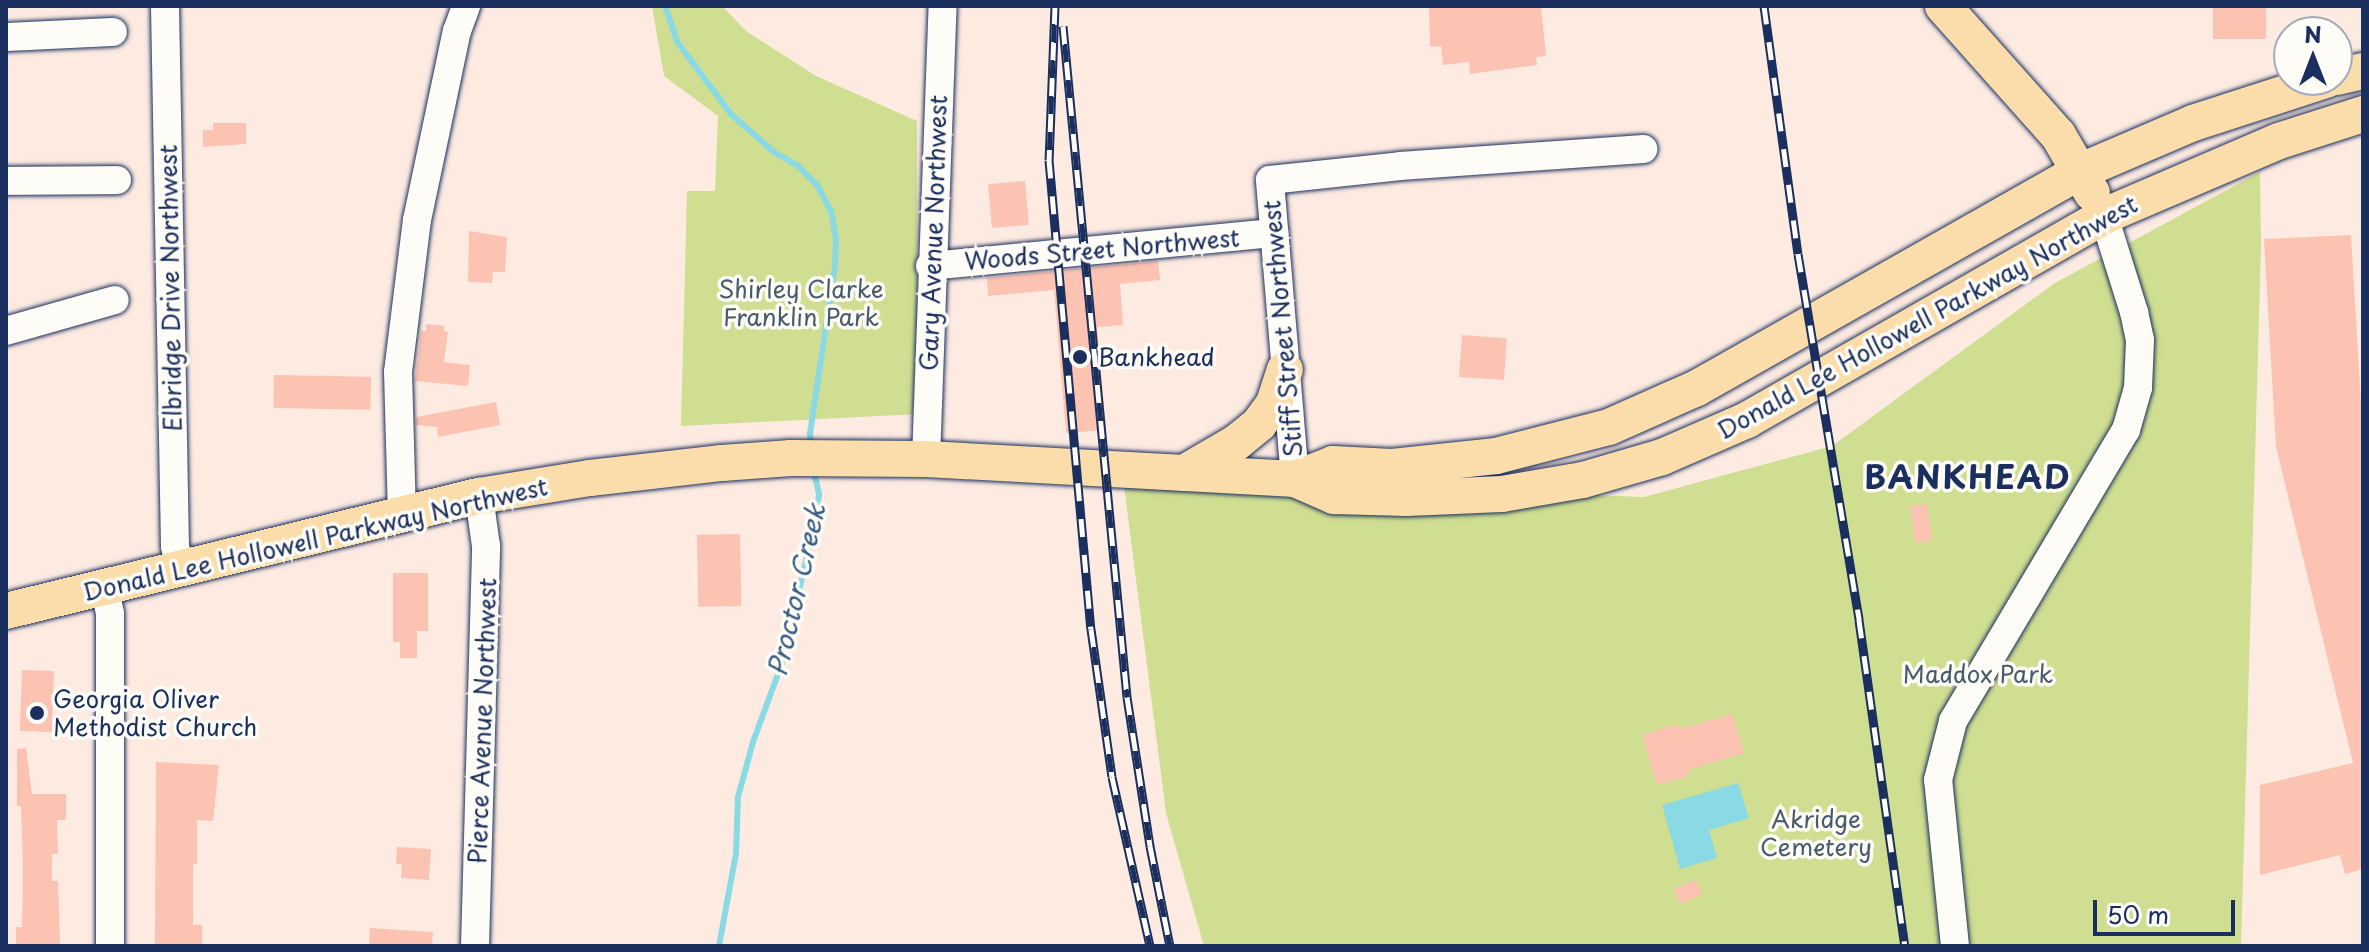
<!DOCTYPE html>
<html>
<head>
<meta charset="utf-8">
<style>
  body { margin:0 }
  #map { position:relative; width:2369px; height:952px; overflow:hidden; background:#fdebe2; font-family:"Playpen Sans",sans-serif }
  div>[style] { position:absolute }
  .green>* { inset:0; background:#cfde91 }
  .water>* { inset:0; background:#89dae4 }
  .stream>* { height:6px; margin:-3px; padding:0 3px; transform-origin:3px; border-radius:3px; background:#89dae4 }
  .building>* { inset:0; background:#fcc2b2; transform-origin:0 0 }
  .roads { filter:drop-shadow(0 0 2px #1b2f5e) drop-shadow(0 0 2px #1b2f5e) }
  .minor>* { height:28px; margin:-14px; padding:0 14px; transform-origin:14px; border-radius:14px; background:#fdfcf7 }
  .major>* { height:36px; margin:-18px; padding:0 18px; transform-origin:18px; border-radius:18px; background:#faddab }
  .rail>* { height:9px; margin-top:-4.5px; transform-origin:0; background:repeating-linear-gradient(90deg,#fdfcf7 0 18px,#1b2f5e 0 36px); box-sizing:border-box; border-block:2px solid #1b2f5e }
  .dots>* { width:22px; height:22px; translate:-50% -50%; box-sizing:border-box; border:4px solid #fdfcf7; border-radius:50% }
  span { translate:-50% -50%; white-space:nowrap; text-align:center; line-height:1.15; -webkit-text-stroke:7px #fdfcf7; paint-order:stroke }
  .street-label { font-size:24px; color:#1b2f5e }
  .park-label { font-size:24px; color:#485b6b }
  .poi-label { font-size:24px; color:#1b2f5e }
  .left { translate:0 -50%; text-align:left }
  .water-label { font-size:26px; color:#365a80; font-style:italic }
  .district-label { font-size:32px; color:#1b2f5e; font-weight:700; letter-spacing:2px }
  .frame { position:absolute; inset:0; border:8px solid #1b2f5e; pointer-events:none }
  .north { position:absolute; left:2273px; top:16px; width:80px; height:80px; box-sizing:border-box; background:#fdfcf7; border:2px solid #a3aaba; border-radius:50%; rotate:0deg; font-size:22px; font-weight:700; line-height:32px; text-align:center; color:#1b2f5e }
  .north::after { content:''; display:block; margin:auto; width:28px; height:36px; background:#1b2f5e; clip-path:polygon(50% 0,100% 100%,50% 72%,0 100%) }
  .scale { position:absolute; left:2093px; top:900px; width:142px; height:36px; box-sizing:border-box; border:4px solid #1b2f5e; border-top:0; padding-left:10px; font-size:24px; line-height:28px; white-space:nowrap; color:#1b2f5e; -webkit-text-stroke:6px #fdfcf7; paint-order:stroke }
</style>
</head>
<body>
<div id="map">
  <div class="green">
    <i style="clip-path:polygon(652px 6px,722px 6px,746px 31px,816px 76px,917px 121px,918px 414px,681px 426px,687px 191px,715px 191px,718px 116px,664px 76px)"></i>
    <i style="clip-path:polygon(2260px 172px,2261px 248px,2241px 946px,1204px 946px,1166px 813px,1123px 478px,1644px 497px,1832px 446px,2055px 283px)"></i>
  </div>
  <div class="water">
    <i style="clip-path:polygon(1738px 783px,1749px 818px,1709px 830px,1717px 858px,1680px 869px,1662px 805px)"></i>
  </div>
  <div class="stream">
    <i style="left:665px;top:6px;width:39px;rotate:71deg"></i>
    <i style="left:678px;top:43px;width:89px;rotate:53.3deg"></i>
    <i style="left:731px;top:114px;width:57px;rotate:41.5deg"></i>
    <i style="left:774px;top:152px;width:28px;rotate:30deg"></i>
    <i style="left:798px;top:166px;width:27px;rotate:45deg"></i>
    <i style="left:817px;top:185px;width:30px;rotate:62deg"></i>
    <i style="left:831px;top:211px;width:27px;rotate:80deg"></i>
    <i style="left:836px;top:238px;width:28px;rotate:92deg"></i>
    <i style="left:835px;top:266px;width:169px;rotate:98.5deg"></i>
    <i style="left:810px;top:433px;width:15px;rotate:86deg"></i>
    <i style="left:719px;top:946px;width:95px;rotate:-79.6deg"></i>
    <i style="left:736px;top:853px;width:56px;rotate:-88deg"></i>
    <i style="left:738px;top:797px;width:57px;rotate:-74.7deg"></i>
    <i style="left:753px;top:742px;width:84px;rotate:-69.8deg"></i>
    <i style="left:782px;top:663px;width:140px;rotate:-76.8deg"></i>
    <i style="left:814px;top:527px;width:33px;rotate:-81deg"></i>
    <i style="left:819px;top:494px;width:23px;rotate:-103deg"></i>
  </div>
  <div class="building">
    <i style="clip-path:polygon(1429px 6px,1541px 6px,1546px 56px,1536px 57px,1537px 65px,1470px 74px,1469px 62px,1443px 65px,1441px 46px,1430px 47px)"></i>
    <i style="left:2213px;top:6px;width:53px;height:33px"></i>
    <i style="clip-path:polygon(213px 123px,246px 123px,246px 144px,203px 147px,203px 130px,213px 130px)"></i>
    <i style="left:1025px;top:181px;width:44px;height:37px;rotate:85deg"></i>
    <i style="clip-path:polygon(469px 231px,507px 237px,505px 272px,493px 272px,492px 283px,468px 282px)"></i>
    <i style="clip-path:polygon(2351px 235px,2363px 438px,2363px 869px,2345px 874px,2340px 855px,2260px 875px,2260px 785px,2353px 763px,2276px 447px,2264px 239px)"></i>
    <i style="clip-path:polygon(1158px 261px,1160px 280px,1120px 284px,1123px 325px,1097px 327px,1106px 430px,1066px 433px,1054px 290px,988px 296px,987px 278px)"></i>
    <i style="clip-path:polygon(426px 324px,444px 326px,444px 331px,448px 332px,444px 362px,470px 365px,468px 386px,415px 381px,421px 331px,426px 331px)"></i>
    <i style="left:1462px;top:335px;width:45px;height:42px;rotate:4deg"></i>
    <i style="left:274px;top:375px;width:97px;height:33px;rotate:1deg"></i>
    <i style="clip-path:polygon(496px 402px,500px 425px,438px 437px,437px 427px,416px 425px,416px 417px)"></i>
    <i style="left:1927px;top:504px;width:37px;height:17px;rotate:82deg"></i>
    <i style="left:740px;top:534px;width:72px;height:43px;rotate:89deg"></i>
    <i style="clip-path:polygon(393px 573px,428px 573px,428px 631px,417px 631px,417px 658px,400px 658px,400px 642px,393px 642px)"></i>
    <i style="left:22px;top:670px;width:32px;height:61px;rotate:2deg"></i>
    <i style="clip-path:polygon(1732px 714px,1744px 753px,1687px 770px,1688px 776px,1657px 785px,1642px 735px,1677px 724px,1679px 729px)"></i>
    <i style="clip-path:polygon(26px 748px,32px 794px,66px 794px,66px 820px,57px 820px,58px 854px,52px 854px,52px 881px,58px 881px,60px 946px,16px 946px,16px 927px,22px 927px,23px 871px,21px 806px,17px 806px,17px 749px)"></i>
    <i style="clip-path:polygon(156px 762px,219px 765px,213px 821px,197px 820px,197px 864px,193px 864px,193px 925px,202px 925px,202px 946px,155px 946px)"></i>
    <i style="clip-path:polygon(397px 847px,431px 849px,429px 880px,401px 878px,402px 864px,396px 864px)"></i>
    <i style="left:1696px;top:880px;width:16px;height:24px;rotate:68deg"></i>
    <i style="clip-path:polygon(370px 928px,433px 932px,432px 946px,369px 946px)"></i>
  </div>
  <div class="roads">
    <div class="minor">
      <i style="left:165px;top:6px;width:540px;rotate:88.94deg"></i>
      <i style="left:175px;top:546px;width:25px;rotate:78deg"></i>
      <i style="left:6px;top:37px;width:107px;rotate:-2.7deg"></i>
      <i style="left:6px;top:181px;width:111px;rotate:-0.5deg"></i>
      <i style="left:930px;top:266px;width:346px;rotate:-5.5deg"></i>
      <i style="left:6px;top:331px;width:113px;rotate:-15.9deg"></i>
      <i style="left:926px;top:459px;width:453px;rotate:-87.9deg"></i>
      <i style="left:1295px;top:479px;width:300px;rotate:-94.8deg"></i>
      <i style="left:1270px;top:180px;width:131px;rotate:-6.1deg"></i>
      <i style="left:1400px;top:166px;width:244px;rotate:-4deg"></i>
      <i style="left:402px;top:515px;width:143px;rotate:-91.6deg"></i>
      <i style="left:398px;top:372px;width:153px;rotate:-82.9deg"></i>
      <i style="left:417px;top:220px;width:193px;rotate:-78.1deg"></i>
      <i style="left:457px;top:31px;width:27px;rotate:-70deg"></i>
      <i style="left:105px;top:588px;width:26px;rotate:79deg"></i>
      <i style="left:110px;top:614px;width:332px;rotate:90deg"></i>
      <i style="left:475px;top:946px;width:400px;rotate:-88.4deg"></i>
      <i style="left:486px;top:546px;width:50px;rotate:-98deg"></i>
      <i style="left:1955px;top:946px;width:167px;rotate:-95.8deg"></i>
      <i style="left:1938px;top:780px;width:61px;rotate:-75.7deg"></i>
      <i style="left:1953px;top:721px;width:339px;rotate:-59.3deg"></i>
      <i style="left:2126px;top:430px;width:44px;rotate:-74.1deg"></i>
      <i style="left:2138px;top:388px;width:48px;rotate:-87.6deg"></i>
      <i style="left:2140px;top:340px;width:29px;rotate:-102deg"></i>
      <i style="left:2134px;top:312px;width:101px;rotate:-107.4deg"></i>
    </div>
    <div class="major">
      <i style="left:1943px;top:6px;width:173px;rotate:48.3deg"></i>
      <i style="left:2058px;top:135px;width:67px;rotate:59.6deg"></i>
      <i style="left:2337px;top:77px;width:27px;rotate:-13deg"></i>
      <i style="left:1184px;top:473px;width:61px;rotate:-30.3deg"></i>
      <i style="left:1237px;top:442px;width:28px;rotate:-39deg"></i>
      <i style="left:1259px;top:424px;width:26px;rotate:-54deg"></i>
      <i style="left:1274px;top:403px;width:35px;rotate:-72deg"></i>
      <i style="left:1295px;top:479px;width:41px;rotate:-21.5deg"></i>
      <i style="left:1333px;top:464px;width:59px;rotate:2.9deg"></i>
      <i style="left:1392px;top:467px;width:105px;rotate:-6deg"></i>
      <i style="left:1496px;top:456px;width:117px;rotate:-14.4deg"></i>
      <i style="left:1609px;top:427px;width:96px;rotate:-23.9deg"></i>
      <i style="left:1697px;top:388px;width:441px;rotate:-29.5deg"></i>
      <i style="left:2081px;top:171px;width:122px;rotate:-23.2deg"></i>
      <i style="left:2193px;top:123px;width:140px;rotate:-17.9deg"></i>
      <i style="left:6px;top:611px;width:487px;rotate:-13.7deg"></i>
      <i style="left:479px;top:496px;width:112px;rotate:-9.2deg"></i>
      <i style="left:590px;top:478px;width:133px;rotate:-6.5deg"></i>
      <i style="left:722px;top:463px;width:69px;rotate:-4.1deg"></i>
      <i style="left:791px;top:458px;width:135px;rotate:0.4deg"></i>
      <i style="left:926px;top:459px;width:370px;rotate:3.1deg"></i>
      <i style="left:1295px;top:479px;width:43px;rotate:23.6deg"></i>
      <i style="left:1334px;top:496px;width:73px;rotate:1.6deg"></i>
      <i style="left:1407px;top:498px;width:95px;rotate:-2.4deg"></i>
      <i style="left:1502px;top:494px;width:82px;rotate:-9.8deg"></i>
      <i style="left:1583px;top:480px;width:82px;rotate:-16.2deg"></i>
      <i style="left:1662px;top:457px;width:93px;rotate:-23.5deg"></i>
      <i style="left:1747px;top:420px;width:411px;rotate:-29.7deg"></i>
      <i style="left:2104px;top:216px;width:190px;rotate:-23.2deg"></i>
      <i style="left:2279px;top:141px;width:88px;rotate:-17.8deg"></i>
    </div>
  </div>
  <div class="rail">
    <i style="left:1055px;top:6px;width:154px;rotate:92.2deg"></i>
    <i style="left:1049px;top:160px;width:471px;rotate:84.9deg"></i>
    <i style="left:1091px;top:629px;width:149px;rotate:81.9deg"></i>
    <i style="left:1112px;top:777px;width:173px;rotate:77.3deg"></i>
    <i style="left:1764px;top:6px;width:250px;rotate:82.2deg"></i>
    <i style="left:1798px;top:254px;width:371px;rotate:80.5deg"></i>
    <i style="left:1859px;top:620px;width:329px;rotate:82deg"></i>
    <i style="left:1063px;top:26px;width:674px;rotate:84.55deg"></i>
    <i style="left:1127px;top:697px;width:151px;rotate:81.2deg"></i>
    <i style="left:1150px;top:846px;width:102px;rotate:78.7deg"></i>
  </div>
  <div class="dots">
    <i style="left:1080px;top:357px;background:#1b2f5e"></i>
    <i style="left:37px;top:713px;background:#1b2f5e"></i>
  </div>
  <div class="street-label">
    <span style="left:933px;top:233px;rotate:-88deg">Gary Avenue Northwest</span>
    <span style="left:1102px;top:249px;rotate:-5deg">Woods Street Northwest</span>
    <span style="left:170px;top:288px;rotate:-91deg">Elbridge Drive Northwest</span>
    <span style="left:1927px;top:317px;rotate:-29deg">Donald Lee Hollowell Parkway Northwest</span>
    <span style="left:1282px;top:329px;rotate:-95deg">Stiff Street Northwest</span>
    <span style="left:315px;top:539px;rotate:-13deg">Donald Lee Hollowell Parkway Northwest</span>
    <span style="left:482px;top:721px;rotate:-88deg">Pierce Avenue Northwest</span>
  </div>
  <div class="park-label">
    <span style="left:801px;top:303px">Shirley Clarke<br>Franklin Park</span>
    <span style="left:1978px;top:674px">Maddox Park</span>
    <span style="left:1816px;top:833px">Akridge<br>Cemetery</span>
  </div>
  <div class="poi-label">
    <span class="left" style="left:1098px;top:357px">Bankhead</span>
    <span class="left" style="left:53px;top:713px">Georgia Oliver<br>Methodist Church</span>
  </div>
  <div class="water-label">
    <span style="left:796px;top:590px;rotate:-77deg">Proctor Creek</span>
  </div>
  <div class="district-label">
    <span style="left:1968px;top:476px">BANKHEAD</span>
  </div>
  <div class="frame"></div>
  <div class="north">N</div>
  <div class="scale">50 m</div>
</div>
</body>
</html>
